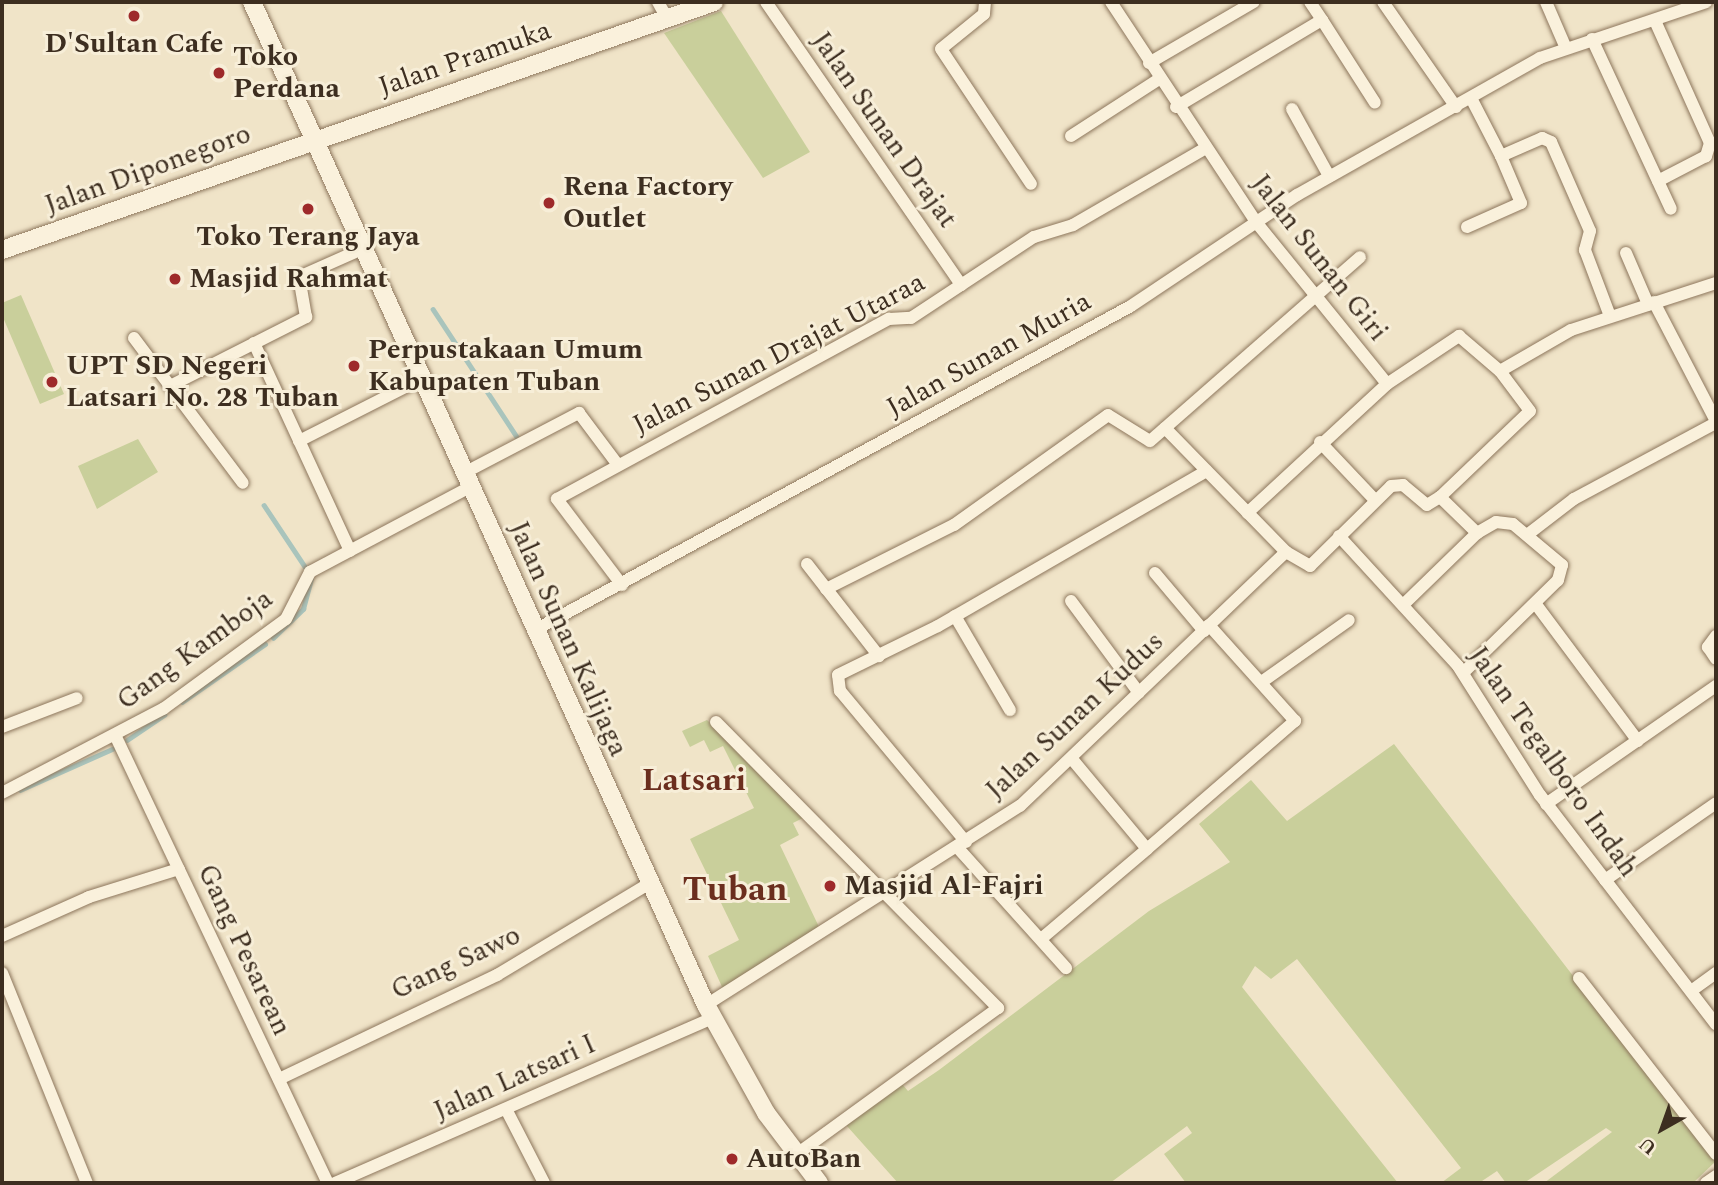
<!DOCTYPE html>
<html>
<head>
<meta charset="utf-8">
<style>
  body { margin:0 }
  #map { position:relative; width:1718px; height:1185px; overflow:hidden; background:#f0e4c8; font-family:Spectral,serif }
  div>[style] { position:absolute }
  .green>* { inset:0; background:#c9cf9b }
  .stream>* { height:4.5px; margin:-2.25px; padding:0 2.25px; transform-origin:2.25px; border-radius:2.25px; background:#a9c4bc }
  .roads { filter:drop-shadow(0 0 2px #8d765c) drop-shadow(0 0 2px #8d765c) }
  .minor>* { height:12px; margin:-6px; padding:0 6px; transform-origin:6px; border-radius:6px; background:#faf1dc }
  .secondary>* { height:18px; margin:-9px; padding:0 9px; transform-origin:9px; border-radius:9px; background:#faf1dc }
  .dots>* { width:19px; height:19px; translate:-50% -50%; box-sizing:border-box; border:4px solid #f7eed8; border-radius:50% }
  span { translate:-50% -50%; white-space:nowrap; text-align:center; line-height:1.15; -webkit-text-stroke:6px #f7eed8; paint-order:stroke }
  .poi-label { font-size:28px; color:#3d2e20; font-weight:700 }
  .left { translate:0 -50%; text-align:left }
  .street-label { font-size:28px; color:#3d2e20 }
  .quarter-label { font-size:32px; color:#6b2e1e; font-weight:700 }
  .district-label { font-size:35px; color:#6b2e1e; font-weight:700 }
  .frame { position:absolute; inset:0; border:4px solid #3d2e20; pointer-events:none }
  .north { position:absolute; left:1627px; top:1094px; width:70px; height:70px; -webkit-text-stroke:5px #f7eed8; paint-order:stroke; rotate:220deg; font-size:19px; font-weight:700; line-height:28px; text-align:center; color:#3d2e20 }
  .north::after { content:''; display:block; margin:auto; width:24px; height:32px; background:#3d2e20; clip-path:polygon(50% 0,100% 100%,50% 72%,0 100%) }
</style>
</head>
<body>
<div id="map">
  <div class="green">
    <i style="clip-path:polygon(721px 11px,810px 152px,763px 178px,664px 33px)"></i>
    <i style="clip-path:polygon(21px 295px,64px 394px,40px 404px,2px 315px,2px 303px)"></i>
    <i style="clip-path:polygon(138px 439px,158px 472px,97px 509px,78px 466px)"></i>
    <i style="clip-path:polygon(707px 720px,807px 816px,793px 823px,799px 835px,780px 845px,820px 929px,723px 989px,708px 956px,739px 940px,690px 839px,754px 808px,723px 746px,710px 752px,704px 740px,690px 747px,682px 731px)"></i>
    <i style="clip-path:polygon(1394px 744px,1716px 1161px,1693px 1183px,1544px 1183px,1612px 1132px,1606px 1128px,1524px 1183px,1506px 1183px,1497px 1171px,1479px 1183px,1441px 1183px,1461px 1168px,1297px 959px,1271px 979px,1255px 966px,1242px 987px,1398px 1183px,1186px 1183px,1164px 1154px,1192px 1133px,1187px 1126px,1110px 1183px,898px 1183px,846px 1125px,902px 1084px,908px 1091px,939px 1070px,1149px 911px,1230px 862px,1199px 824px,1251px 780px,1287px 821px)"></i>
  </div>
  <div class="stream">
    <i style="left:433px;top:309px;width:160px;rotate:56.7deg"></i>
    <i style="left:264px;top:505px;width:79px;rotate:56.3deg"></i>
    <i style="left:273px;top:638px;width:42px;rotate:-44deg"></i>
    <i style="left:303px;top:609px;width:31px;rotate:-75deg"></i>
    <i style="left:182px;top:702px;width:101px;rotate:-34.9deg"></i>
    <i style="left:127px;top:740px;width:45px;rotate:-34deg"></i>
    <i style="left:20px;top:790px;width:101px;rotate:-24deg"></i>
  </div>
  <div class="roads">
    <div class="minor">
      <i style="left:658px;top:2px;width:18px;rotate:61deg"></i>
      <i style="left:766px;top:2px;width:344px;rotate:55.4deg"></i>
      <i style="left:985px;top:2px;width:12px;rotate:95deg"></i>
      <i style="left:984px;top:14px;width:55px;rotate:140.9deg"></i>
      <i style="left:941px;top:49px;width:162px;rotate:56.3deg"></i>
      <i style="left:1111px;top:2px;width:263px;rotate:56.6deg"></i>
      <i style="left:1256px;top:222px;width:208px;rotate:51deg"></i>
      <i style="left:1387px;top:384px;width:190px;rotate:137.3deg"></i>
      <i style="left:1310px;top:2px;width:22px;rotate:56deg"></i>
      <i style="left:1383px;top:2px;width:128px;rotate:55.2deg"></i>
      <i style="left:1546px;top:2px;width:48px;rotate:66.6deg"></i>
      <i style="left:1656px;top:23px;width:132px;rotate:65.8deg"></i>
      <i style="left:1710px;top:143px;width:14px;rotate:107deg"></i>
      <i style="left:1706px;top:156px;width:54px;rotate:152.5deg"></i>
      <i style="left:1592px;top:39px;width:187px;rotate:65.1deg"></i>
      <i style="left:1149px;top:63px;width:121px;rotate:-30.2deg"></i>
      <i style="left:1471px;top:98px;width:65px;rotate:62.7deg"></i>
      <i style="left:1501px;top:156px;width:45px;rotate:-23.7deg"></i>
      <i style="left:1542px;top:138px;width:10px;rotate:24deg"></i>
      <i style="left:1551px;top:142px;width:97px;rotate:66.3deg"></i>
      <i style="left:1590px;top:231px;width:20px;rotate:105deg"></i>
      <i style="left:1585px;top:250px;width:71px;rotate:69.3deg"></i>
      <i style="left:1176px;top:107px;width:170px;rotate:-30.8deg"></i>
      <i style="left:1322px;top:20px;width:98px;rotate:57.4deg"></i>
      <i style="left:1292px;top:109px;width:77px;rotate:61.1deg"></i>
      <i style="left:1071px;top:136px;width:105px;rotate:-32.9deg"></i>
      <i style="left:1467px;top:227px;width:59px;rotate:-24deg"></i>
      <i style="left:1521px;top:203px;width:51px;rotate:-113.1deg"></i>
      <i style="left:1626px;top:253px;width:56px;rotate:66.7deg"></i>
      <i style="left:1654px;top:302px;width:134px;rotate:62.5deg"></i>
      <i style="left:134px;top:338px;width:181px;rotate:53.1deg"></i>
      <i style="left:254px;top:343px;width:229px;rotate:65.2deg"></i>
      <i style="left:1387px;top:384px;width:87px;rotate:-33.7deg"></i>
      <i style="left:1459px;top:336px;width:54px;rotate:40.5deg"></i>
      <i style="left:1500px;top:371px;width:82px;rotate:-30deg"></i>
      <i style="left:1571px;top:330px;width:152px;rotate:-18deg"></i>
      <i style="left:170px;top:386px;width:153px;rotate:-26.9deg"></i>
      <i style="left:306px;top:317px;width:41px;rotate:-99.9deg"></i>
      <i style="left:299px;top:277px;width:69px;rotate:-24deg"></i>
      <i style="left:1165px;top:428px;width:173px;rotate:45.7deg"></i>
      <i style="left:299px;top:441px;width:137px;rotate:-26.9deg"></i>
      <i style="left:1320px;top:442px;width:80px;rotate:46.5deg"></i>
      <i style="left:464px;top:473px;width:130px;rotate:-27.6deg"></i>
      <i style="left:579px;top:413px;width:65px;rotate:53.1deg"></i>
      <i style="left:1440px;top:497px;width:124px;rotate:-43.7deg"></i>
      <i style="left:1530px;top:411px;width:50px;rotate:-126.9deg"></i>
      <i style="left:1527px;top:535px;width:59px;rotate:-37.5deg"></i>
      <i style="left:1574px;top:499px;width:161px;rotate:-28.2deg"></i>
      <i style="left:1339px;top:536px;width:176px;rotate:47.5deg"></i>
      <i style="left:1458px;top:666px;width:153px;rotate:57.6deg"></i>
      <i style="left:1540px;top:795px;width:289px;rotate:52.5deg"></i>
      <i style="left:807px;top:564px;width:117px;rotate:52deg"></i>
      <i style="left:1155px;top:573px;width:76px;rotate:49.8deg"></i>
      <i style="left:622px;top:585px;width:108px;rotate:-127.1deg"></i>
      <i style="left:557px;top:499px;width:378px;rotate:-28.5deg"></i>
      <i style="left:889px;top:319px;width:22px;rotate:-3deg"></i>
      <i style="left:911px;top:318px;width:147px;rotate:-33.4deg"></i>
      <i style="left:1034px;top:237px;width:41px;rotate:-17.1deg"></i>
      <i style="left:1073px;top:225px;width:151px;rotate:-30.1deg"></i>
      <i style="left:826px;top:589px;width:143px;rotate:-26.6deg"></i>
      <i style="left:954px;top:525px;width:189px;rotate:-35.5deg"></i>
      <i style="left:1108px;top:415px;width:49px;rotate:31.8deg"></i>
      <i style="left:1150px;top:441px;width:279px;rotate:-41.2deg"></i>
      <i style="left:1071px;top:601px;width:114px;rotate:53.5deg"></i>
      <i style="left:1535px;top:603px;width:172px;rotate:53.3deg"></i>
      <i style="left:1403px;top:605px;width:103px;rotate:-44.2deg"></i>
      <i style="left:1477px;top:533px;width:22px;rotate:-30deg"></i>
      <i style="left:1496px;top:522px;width:17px;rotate:7deg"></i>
      <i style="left:1513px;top:524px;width:64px;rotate:39.9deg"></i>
      <i style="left:1562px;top:565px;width:16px;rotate:105deg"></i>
      <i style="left:1558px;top:580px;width:133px;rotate:135.6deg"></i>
      <i style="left:955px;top:616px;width:109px;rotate:59.7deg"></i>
      <i style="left:535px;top:630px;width:678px;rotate:-28.53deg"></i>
      <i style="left:1131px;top:306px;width:200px;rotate:-33.8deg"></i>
      <i style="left:1297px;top:195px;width:279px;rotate:-29.4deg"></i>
      <i style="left:1540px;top:58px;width:175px;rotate:-18.6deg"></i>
      <i style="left:1716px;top:636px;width:14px;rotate:126deg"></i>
      <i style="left:1708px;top:647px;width:14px;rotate:56deg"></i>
      <i style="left:1263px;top:681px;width:105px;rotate:-35.3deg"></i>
      <i style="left:716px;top:722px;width:402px;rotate:45.4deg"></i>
      <i style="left:998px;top:1008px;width:250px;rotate:144deg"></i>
      <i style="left:2px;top:727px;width:80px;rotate:-21.1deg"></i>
      <i style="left:116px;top:737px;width:494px;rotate:64.6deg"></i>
      <i style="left:2px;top:793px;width:182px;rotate:-27.6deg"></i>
      <i style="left:163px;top:709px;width:152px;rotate:-36.2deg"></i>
      <i style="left:286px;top:619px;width:53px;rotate:-62.9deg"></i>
      <i style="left:310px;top:572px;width:181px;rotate:-28deg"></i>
      <i style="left:1546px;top:804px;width:207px;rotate:-34.8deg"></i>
      <i style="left:966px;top:842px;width:197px;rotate:-129.8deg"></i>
      <i style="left:840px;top:691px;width:16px;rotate:-97deg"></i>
      <i style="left:838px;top:675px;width:111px;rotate:-26.1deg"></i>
      <i style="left:938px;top:626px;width:310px;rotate:-30deg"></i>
      <i style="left:957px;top:847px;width:163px;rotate:48deg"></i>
      <i style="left:1147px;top:849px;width:196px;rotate:-40.9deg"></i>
      <i style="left:1295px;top:721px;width:129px;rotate:-131.9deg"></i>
      <i style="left:1605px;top:880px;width:135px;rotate:-34.7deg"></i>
      <i style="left:2px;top:936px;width:95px;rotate:-24.1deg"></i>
      <i style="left:89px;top:897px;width:94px;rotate:-17.3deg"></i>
      <i style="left:1041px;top:939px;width:139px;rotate:-40.3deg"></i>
      <i style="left:1147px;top:849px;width:117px;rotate:-129.8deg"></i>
      <i style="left:2px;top:973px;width:227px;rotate:68deg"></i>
      <i style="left:1579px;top:978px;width:223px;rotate:52.1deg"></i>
      <i style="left:1691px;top:991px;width:31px;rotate:-36deg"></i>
      <i style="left:706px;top:1005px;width:372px;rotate:-32.4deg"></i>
      <i style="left:1020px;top:806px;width:368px;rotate:-43.7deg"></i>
      <i style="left:1286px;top:552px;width:28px;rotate:30deg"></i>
      <i style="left:1310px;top:566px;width:114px;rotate:-44.6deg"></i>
      <i style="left:1391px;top:486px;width:12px;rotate:-5deg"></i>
      <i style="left:1403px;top:485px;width:31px;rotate:40deg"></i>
      <i style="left:1427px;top:505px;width:15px;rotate:-32deg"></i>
      <i style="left:1440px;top:497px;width:52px;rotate:44.2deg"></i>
      <i style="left:279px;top:1079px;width:242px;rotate:-25.5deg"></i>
      <i style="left:497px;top:975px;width:179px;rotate:-31deg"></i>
      <i style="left:506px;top:1109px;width:83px;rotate:62.8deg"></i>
      <i style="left:335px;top:1183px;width:412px;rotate:-23.6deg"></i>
      <i style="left:1706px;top:1183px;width:12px;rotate:-35deg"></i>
    </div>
    <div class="secondary">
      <i style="left:252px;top:2px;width:1101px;rotate:65.65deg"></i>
      <i style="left:706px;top:1005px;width:124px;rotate:60.9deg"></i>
      <i style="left:766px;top:1113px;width:88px;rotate:52.9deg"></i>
      <i style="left:2px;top:250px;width:754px;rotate:-19.2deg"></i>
    </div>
  </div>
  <div class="dots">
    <i style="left:134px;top:16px;background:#9e2a2b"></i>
    <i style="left:219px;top:73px;background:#9e2a2b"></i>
    <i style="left:549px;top:203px;background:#9e2a2b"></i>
    <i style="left:308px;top:209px;background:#9e2a2b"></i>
    <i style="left:175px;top:279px;background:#9e2a2b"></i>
    <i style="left:354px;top:366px;background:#9e2a2b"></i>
    <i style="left:52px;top:382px;background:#9e2a2b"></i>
    <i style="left:830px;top:886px;background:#9e2a2b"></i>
    <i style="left:732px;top:1159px;background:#9e2a2b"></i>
  </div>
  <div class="poi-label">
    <span style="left:134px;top:44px">D'Sultan Cafe</span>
    <span class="left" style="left:233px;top:73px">Toko<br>Perdana</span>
    <span class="left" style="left:563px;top:203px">Rena Factory<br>Outlet</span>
    <span style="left:308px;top:237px">Toko Terang Jaya</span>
    <span class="left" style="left:189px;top:279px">Masjid Rahmat</span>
    <span class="left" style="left:368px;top:366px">Perpustakaan Umum<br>Kabupaten Tuban</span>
    <span class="left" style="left:66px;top:382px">UPT SD Negeri<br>Latsari No. 28 Tuban</span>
    <span class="left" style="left:844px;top:886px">Masjid Al-Fajri</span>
    <span class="left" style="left:746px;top:1159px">AutoBan</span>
  </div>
  <div class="street-label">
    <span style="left:465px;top:59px;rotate:-19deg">Jalan Pramuka</span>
    <span style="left:884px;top:130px;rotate:55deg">Jalan Sunan Drajat</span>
    <span style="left:148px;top:170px;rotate:-20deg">Jalan Diponegoro</span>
    <span style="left:1319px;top:258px;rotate:52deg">Jalan Sunan Giri</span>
    <span style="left:779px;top:354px;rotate:-27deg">Jalan Sunan Drajat Utaraa</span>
    <span style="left:989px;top:355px;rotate:-29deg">Jalan Sunan Muria</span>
    <span style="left:568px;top:639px;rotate:66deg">Jalan Sunan Kalijaga</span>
    <span style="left:195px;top:650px;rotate:-36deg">Gang Kamboja</span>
    <span style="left:1075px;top:716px;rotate:-43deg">Jalan Sunan Kudus</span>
    <span style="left:1553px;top:762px;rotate:55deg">Jalan Tegalboro Indah</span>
    <span style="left:244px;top:950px;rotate:65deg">Gang Pesarean</span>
    <span style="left:456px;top:963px;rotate:-25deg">Gang Sawo</span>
    <span style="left:515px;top:1078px;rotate:-24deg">Jalan Latsari I</span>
  </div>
  <div class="quarter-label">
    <span style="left:694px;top:781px">Latsari</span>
  </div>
  <div class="district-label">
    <span style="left:735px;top:890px">Tuban</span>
  </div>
  <div class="frame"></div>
  <div class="north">U</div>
</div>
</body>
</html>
